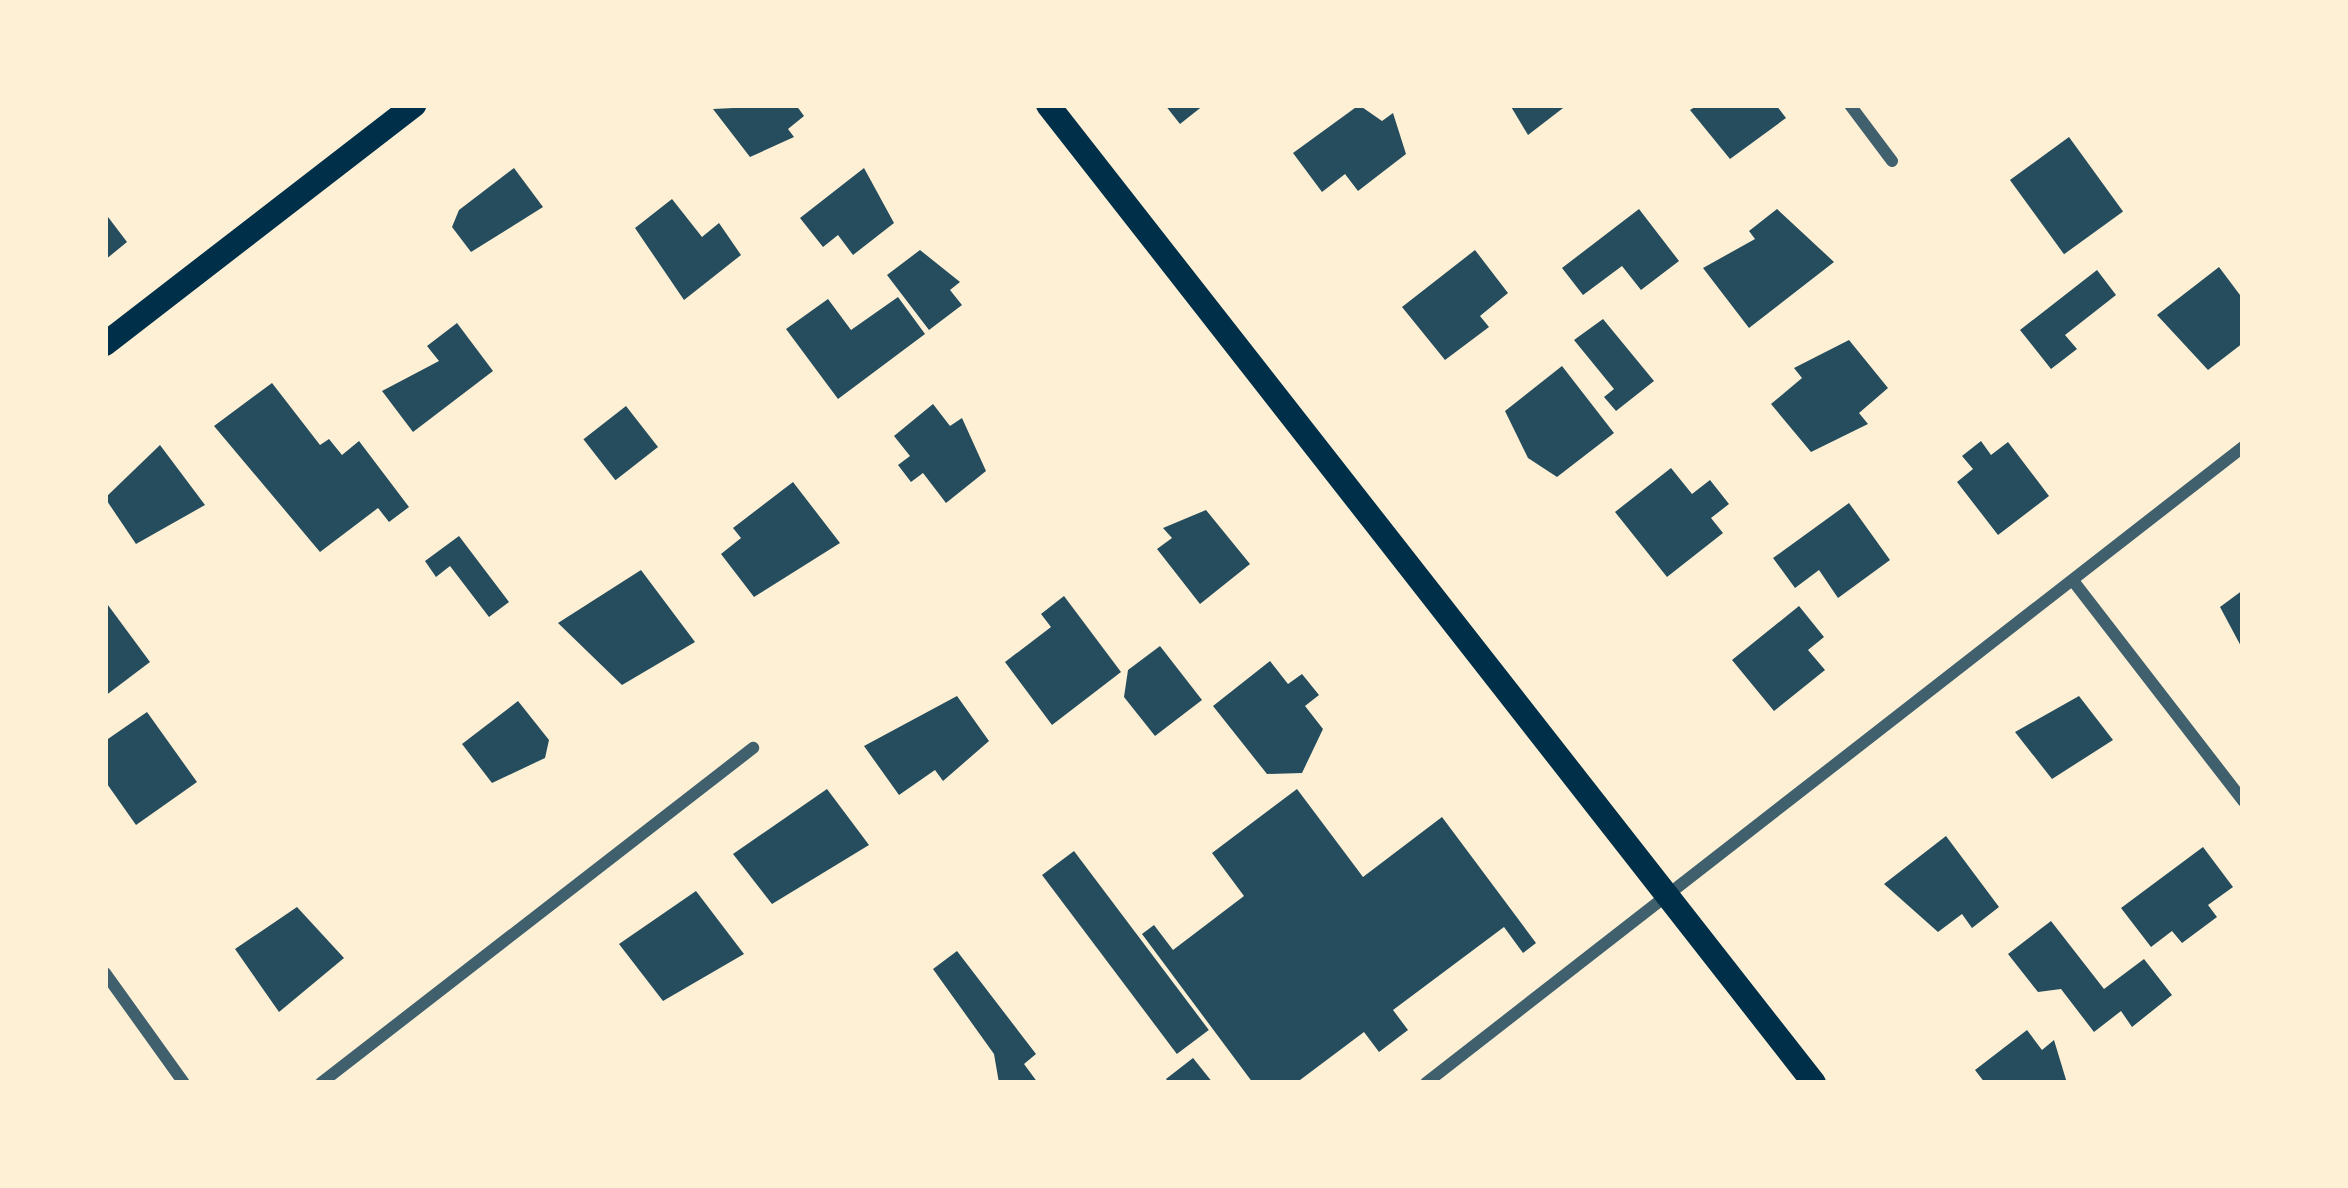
<!DOCTYPE html>
<html>
<head>
<meta charset="utf-8">
<style>
  body { margin:0 }
  #map { position:relative; width:2348px; height:1188px; overflow:hidden; background:#fdf0d5; font-family:"Open Sans",sans-serif }
  div>[style] { position:absolute }
  .building>* { inset:0; background:#264d5e; transform-origin:0 0 }
  .minor>* { height:12px; margin:-6px; padding:0 6px; transform-origin:6px; border-radius:6px; background:#3f606c }
  .secondary>* { height:24px; margin:-12px; padding:0 12px; transform-origin:12px; border-radius:12px; background:#003049 }
  span { translate:-50% -50%; white-space:nowrap; text-align:center; line-height:1.15; -webkit-text-stroke:9px #fdf0d5; paint-order:stroke }
  .frame { position:absolute; inset:0; border:108px solid #fdf0d5; pointer-events:none }
</style>
</head>
<body>
<div id="map">
  <div class="building">
    <i style="clip-path:polygon(796px 105px,804px 116px,788px 129px,794px 137px,750px 157px,713px 109px)"></i>
    <i style="clip-path:polygon(1165px 105px,1204px 105px,1180px 124px)"></i>
    <i style="clip-path:polygon(1359px 105px,1382px 121px,1393px 113px,1406px 154px,1358px 191px,1345px 174px,1322px 192px,1293px 153px)"></i>
    <i style="clip-path:polygon(1510px 105px,1567px 105px,1528px 135px)"></i>
    <i style="clip-path:polygon(1698px 105px,1776px 105px,1786px 118px,1730px 159px,1690px 110px)"></i>
    <i style="left:2069px;top:137px;width:92px;height:73px;rotate:54deg"></i>
    <i style="clip-path:polygon(514px 168px,543px 207px,471px 252px,452px 227px,459px 210px)"></i>
    <i style="clip-path:polygon(864px 168px,894px 223px,853px 255px,838px 235px,823px 247px,800px 218px)"></i>
    <i style="clip-path:polygon(672px 199px,702px 237px,719px 223px,741px 255px,684px 300px,635px 228px)"></i>
    <i style="clip-path:polygon(1639px 209px,1679px 261px,1641px 290px,1622px 266px,1583px 295px,1562px 268px)"></i>
    <i style="clip-path:polygon(1777px 209px,1834px 262px,1749px 328px,1703px 268px,1755px 239px,1749px 231px)"></i>
    <i style="clip-path:polygon(105px 213px,127px 242px,105px 260px)"></i>
    <i style="clip-path:polygon(920px 250px,960px 282px,950px 290px,962px 305px,929px 330px,887px 275px)"></i>
    <i style="clip-path:polygon(1475px 250px,1508px 293px,1480px 316px,1489px 327px,1445px 360px,1402px 307px)"></i>
    <i style="clip-path:polygon(2219px 267px,2243px 299px,2243px 343px,2208px 370px,2157px 315px)"></i>
    <i style="clip-path:polygon(2097px 270px,2116px 295px,2065px 335px,2077px 349px,2051px 369px,2020px 330px)"></i>
    <i style="clip-path:polygon(898px 297px,925px 334px,838px 399px,786px 329px,828px 299px,851px 330px)"></i>
    <i style="clip-path:polygon(1603px 319px,1654px 381px,1616px 411px,1604px 397px,1614px 389px,1574px 340px)"></i>
    <i style="clip-path:polygon(457px 323px,493px 371px,413px 432px,382px 391px,439px 361px,427px 346px)"></i>
    <i style="clip-path:polygon(1849px 340px,1888px 388px,1859px 413px,1868px 424px,1811px 452px,1771px 404px,1802px 378px,1794px 368px)"></i>
    <i style="clip-path:polygon(1562px 366px,1614px 433px,1557px 477px,1528px 458px,1505px 411px)"></i>
    <i style="clip-path:polygon(272px 383px,320px 445px,329px 439px,342px 455px,359px 441px,409px 507px,389px 522px,378px 508px,320px 552px,214px 426px)"></i>
    <i style="clip-path:polygon(933px 404px,950px 426px,962px 418px,986px 471px,946px 503px,923px 473px,911px 482px,898px 465px,910px 456px,894px 436px)"></i>
    <i style="left:626px;top:406px;width:52px;height:54px;rotate:52deg"></i>
    <i style="clip-path:polygon(1981px 441px,1991px 455px,2008px 442px,2049px 496px,1998px 535px,1957px 482px,1973px 469px,1962px 456px)"></i>
    <i style="clip-path:polygon(160px 445px,205px 505px,136px 544px,105px 498px)"></i>
    <i style="clip-path:polygon(1671px 468px,1692px 494px,1710px 480px,1729px 504px,1711px 518px,1723px 533px,1667px 577px,1615px 512px)"></i>
    <i style="clip-path:polygon(793px 482px,840px 543px,754px 597px,721px 554px,741px 538px,733px 528px)"></i>
    <i style="clip-path:polygon(1849px 503px,1890px 560px,1838px 598px,1819px 570px,1795px 588px,1773px 558px)"></i>
    <i style="clip-path:polygon(1206px 510px,1250px 564px,1200px 604px,1157px 549px,1172px 538px,1163px 528px)"></i>
    <i style="clip-path:polygon(459px 536px,509px 602px,489px 617px,450px 566px,436px 577px,425px 561px)"></i>
    <i style="clip-path:polygon(641px 570px,695px 642px,622px 685px,558px 623px)"></i>
    <i style="clip-path:polygon(2243px 590px,2243px 650px,2220px 607px)"></i>
    <i style="clip-path:polygon(1064px 596px,1121px 672px,1052px 725px,1005px 662px,1051px 627px,1041px 614px)"></i>
    <i style="clip-path:polygon(105px 601px,150px 662px,105px 696px)"></i>
    <i style="clip-path:polygon(1799px 606px,1824px 637px,1808px 650px,1825px 670px,1774px 711px,1732px 660px)"></i>
    <i style="clip-path:polygon(1160px 646px,1202px 700px,1155px 736px,1124px 697px,1128px 670px)"></i>
    <i style="clip-path:polygon(1270px 661px,1288px 684px,1302px 674px,1319px 695px,1305px 706px,1323px 729px,1302px 773px,1267px 774px,1213px 706px)"></i>
    <i style="clip-path:polygon(957px 696px,989px 741px,943px 781px,935px 770px,899px 795px,864px 746px)"></i>
    <i style="clip-path:polygon(2079px 696px,2113px 740px,2052px 779px,2015px 732px)"></i>
    <i style="clip-path:polygon(518px 701px,549px 740px,545px 758px,492px 783px,462px 744px)"></i>
    <i style="clip-path:polygon(147px 712px,197px 782px,136px 825px,105px 781px,105px 741px)"></i>
    <i style="clip-path:polygon(827px 789px,869px 845px,772px 904px,733px 854px)"></i>
    <i style="clip-path:polygon(1297px 789px,1363px 877px,1442px 817px,1536px 943px,1523px 953px,1504px 927px,1393px 1010px,1408px 1030px,1379px 1052px,1364px 1032px,1296px 1083px,1253px 1083px,1142px 934px,1154px 925px,1173px 950px,1244px 896px,1212px 853px)"></i>
    <i style="clip-path:polygon(1946px 836px,1999px 907px,1972px 928px,1962px 914px,1938px 932px,1884px 884px)"></i>
    <i style="clip-path:polygon(2203px 847px,2233px 887px,2208px 905px,2217px 917px,2182px 943px,2172px 931px,2151px 947px,2121px 908px)"></i>
    <i style="left:1074px;top:851px;width:224px;height:40px;rotate:53deg"></i>
    <i style="clip-path:polygon(696px 891px,744px 954px,663px 1001px,619px 944px)"></i>
    <i style="clip-path:polygon(297px 907px,344px 958px,279px 1012px,235px 949px)"></i>
    <i style="clip-path:polygon(2051px 921px,2104px 989px,2144px 959px,2172px 995px,2132px 1027px,2121px 1011px,2094px 1032px,2061px 989px,2038px 992px,2008px 954px)"></i>
    <i style="clip-path:polygon(957px 951px,1036px 1054px,1024px 1064px,1038px 1083px,999px 1083px,994px 1054px,933px 969px)"></i>
    <i style="clip-path:polygon(2027px 1030px,2042px 1050px,2054px 1040px,2067px 1083px,1985px 1083px,1975px 1070px)"></i>
    <i style="clip-path:polygon(1193px 1058px,1213px 1083px,1169px 1083px,1166px 1079px)"></i>
  </div>
  <div class="minor">
    <i style="left:1850px;top:105px;width:70px;rotate:53.1deg"></i>
    <i style="left:2074px;top:582px;width:277px;rotate:52.3deg"></i>
    <i style="left:105px;top:973px;width:135px;rotate:54.3deg"></i>
    <i style="left:321px;top:1083px;width:547px;rotate:-37.79deg"></i>
    <i style="left:1426px;top:1083px;width:1035px;rotate:-37.9deg"></i>
  </div>
  <div class="secondary">
    <i style="left:1048px;top:105px;width:1242px;rotate:51.93deg"></i>
    <i style="left:105px;top:344px;width:391px;rotate:-37.7deg"></i>
  </div>
  <div class="frame"></div>
</div>
</body>
</html>
